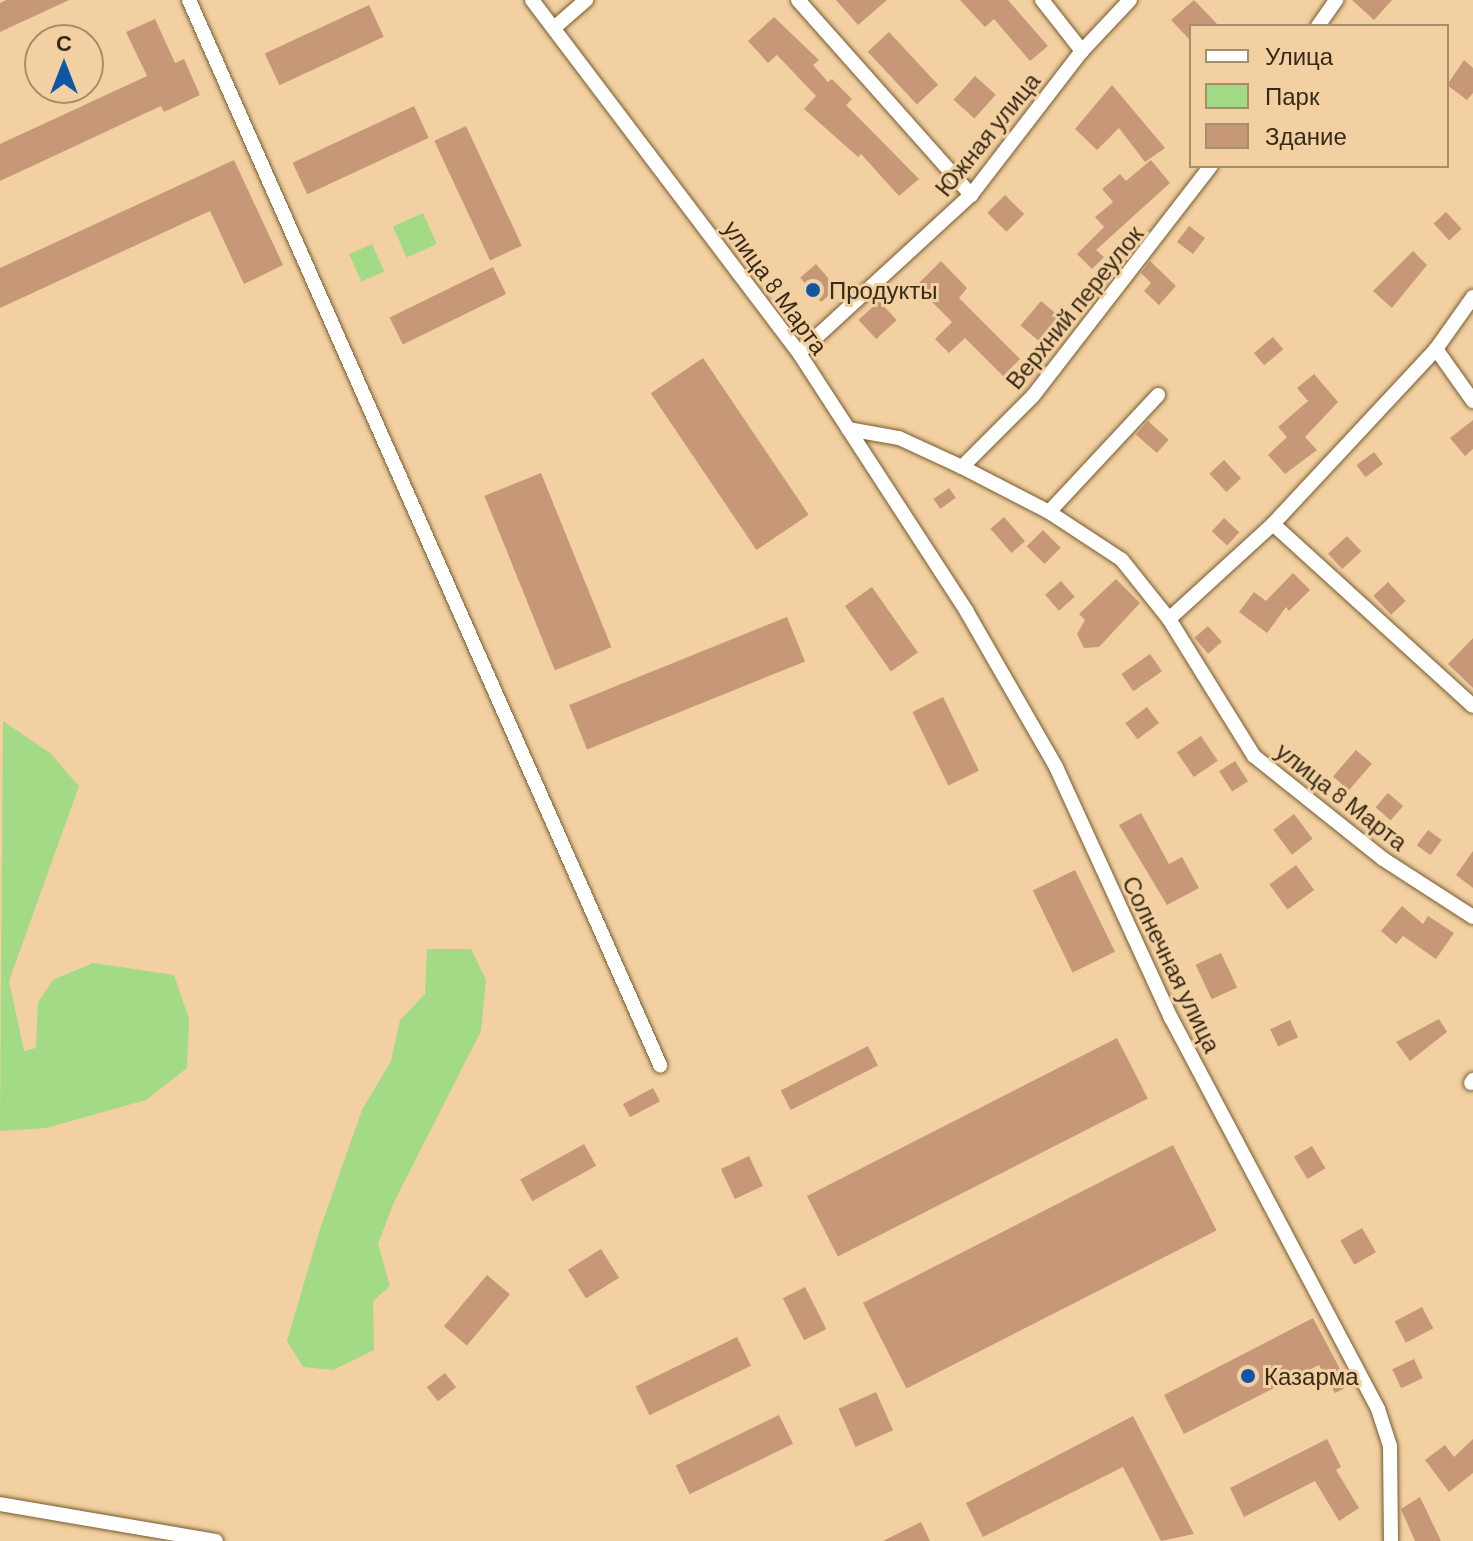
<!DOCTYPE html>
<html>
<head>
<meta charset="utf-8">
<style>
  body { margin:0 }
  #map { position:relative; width:1473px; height:1541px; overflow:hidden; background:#f2d0a1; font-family:Barlow,sans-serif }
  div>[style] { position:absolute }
  .green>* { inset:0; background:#a2da85; transform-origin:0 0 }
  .building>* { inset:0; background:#c79878; transform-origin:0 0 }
  .roads { filter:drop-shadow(0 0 2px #785b2f) drop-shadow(0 0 2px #785b2f) }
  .street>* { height:14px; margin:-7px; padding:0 7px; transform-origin:7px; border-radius:7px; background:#fff }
  .dots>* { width:22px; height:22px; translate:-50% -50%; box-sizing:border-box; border:4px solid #f2d0a1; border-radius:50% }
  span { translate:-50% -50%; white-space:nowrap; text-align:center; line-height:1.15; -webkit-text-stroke:6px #f2d0a1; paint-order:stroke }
  .street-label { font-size:24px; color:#372a18 }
  .poi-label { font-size:24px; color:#372a18 }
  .left { translate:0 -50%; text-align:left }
  .legend { position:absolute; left:1189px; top:24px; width:260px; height:144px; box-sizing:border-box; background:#f2d0a1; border:2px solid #a78e6a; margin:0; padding:10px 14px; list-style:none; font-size:24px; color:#372a18 }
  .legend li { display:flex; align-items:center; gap:16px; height:40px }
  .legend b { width:40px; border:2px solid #a78e6a }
  .north { position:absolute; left:24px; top:24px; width:80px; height:80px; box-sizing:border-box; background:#f2d0a1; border:2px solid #a78e6a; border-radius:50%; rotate:0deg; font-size:22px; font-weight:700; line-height:32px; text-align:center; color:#372a18 }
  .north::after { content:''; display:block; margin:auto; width:28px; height:36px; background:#0f56a5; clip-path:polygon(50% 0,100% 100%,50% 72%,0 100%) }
</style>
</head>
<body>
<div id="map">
  <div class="green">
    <i style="left:423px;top:213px;width:34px;height:33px;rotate:66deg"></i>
    <i style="left:372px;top:244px;width:30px;height:25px;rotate:66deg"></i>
    <i style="clip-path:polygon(3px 721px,50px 753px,79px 786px,9px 981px,24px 1051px,36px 1048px,38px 1002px,53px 980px,93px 963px,174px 975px,189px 1019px,187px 1068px,146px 1100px,46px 1128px,0 1131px)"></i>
    <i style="clip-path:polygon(427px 949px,471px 949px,486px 980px,481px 1031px,394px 1202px,378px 1244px,390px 1286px,373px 1301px,374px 1350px,333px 1370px,303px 1367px,287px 1341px,320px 1229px,362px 1110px,391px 1061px,400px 1020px,425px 994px)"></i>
  </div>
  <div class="building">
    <i style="clip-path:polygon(6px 0,69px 0,0 32px,0 3px)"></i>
    <i style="clip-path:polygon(836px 0,887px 0,858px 25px)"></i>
    <i style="clip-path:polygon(960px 0,1008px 0,1048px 46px,1030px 61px,994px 19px,985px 27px)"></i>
    <i style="clip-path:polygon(1194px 0,1219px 26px,1191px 26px,1191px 41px,1171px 20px)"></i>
    <i style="clip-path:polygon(1352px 0,1392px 0,1374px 20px)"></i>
    <i style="left:369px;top:5px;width:35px;height:115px;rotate:65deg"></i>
    <i style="clip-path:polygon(774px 17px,819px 60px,813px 65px,828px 82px,832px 79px,852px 99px,846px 105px,919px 179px,899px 196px,861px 154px,858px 157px,804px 109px,816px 96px,777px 55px,768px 63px,748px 41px)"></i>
    <i style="clip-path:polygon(155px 19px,175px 63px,184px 59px,200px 95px,164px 112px,161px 106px,0 181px,0 144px,147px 76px,126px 32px)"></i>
    <i style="left:889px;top:32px;width:72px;height:29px;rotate:47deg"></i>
    <i style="clip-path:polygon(1464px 60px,1473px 68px,1473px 93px,1467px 100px,1447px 85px)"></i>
    <i style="left:975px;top:76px;width:28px;height:32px;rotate:42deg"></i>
    <i style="clip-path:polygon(1112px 85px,1165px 148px,1145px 162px,1119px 128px,1097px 150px,1075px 129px)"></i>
    <i style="left:414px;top:106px;width:35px;height:134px;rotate:65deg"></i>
    <i style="left:466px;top:126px;width:132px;height:35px;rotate:65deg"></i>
    <i style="clip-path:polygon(234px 160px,283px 265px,244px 284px,210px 211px,0 308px,0 268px)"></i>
    <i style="clip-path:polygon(1151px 160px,1170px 183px,1096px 250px,1104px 257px,1092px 269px,1077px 254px,1104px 227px,1095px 217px,1113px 202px,1102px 189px,1120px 174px,1126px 181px)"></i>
    <i style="left:1005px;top:195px;width:27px;height:25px;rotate:45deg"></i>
    <i style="left:1446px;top:212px;width:23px;height:17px;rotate:47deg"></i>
    <i style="left:1189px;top:226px;width:20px;height:20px;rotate:37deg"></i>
    <i style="clip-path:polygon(1413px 251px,1427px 265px,1392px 308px,1373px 291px)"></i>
    <i style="clip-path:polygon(941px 261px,967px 288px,959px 298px,1020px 359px,1003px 376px,965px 338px,949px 353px,935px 339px,952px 322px,916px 286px)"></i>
    <i style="clip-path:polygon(1150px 261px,1176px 286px,1159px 305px,1144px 291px,1151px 283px,1141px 273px)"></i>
    <i style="left:816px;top:264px;width:32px;height:21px;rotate:49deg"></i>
    <i style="left:493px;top:267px;width:30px;height:115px;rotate:64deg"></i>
    <i style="left:879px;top:301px;width:26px;height:28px;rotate:47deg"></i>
    <i style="left:1041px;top:301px;width:34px;height:32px;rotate:40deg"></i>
    <i style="left:1273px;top:337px;width:16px;height:25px;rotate:50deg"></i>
    <i style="left:703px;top:358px;width:189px;height:63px;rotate:56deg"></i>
    <i style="clip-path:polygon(1314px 374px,1338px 402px,1305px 437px,1317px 450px,1285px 474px,1268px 455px,1287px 437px,1278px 427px,1308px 401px,1297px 388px)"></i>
    <i style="clip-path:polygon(1473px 420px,1473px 449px,1465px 456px,1450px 438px)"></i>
    <i style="left:1148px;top:421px;width:28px;height:18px;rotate:42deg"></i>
    <i style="left:1374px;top:452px;width:15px;height:22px;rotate:53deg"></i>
    <i style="left:1224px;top:460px;width:25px;height:20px;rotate:47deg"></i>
    <i style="left:541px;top:473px;width:188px;height:61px;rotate:68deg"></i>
    <i style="left:949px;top:488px;width:12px;height:19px;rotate:55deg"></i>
    <i style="left:1004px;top:517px;width:32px;height:18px;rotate:49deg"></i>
    <i style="left:1224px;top:518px;width:21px;height:18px;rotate:43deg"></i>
    <i style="left:1043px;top:530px;width:25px;height:23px;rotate:45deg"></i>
    <i style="left:1347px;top:536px;width:21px;height:26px;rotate:47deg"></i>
    <i style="clip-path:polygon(1293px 573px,1310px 590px,1289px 611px,1286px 607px,1267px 633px,1239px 612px,1254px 592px,1266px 601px)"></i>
    <i style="clip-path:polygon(1116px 579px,1140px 603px,1099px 647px,1084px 648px,1077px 634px,1085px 620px,1079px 614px)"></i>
    <i style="left:1061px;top:581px;width:21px;height:21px;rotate:49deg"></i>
    <i style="left:1388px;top:582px;width:26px;height:20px;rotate:47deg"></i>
    <i style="left:872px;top:587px;width:80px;height:33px;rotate:55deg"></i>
    <i style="left:787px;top:617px;width:48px;height:235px;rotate:68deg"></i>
    <i style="left:1208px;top:626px;width:21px;height:18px;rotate:49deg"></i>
    <i style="clip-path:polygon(1473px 638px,1473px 688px,1448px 664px)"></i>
    <i style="left:1150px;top:654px;width:21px;height:35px;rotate:55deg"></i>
    <i style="left:943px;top:697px;width:82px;height:34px;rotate:64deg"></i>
    <i style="left:1147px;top:707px;width:20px;height:27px;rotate:53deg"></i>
    <i style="left:1201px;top:736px;width:30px;height:29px;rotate:56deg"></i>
    <i style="left:1356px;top:750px;width:21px;height:35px;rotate:41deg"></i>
    <i style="left:1235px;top:761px;width:24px;height:19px;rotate:57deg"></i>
    <i style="left:1388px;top:793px;width:20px;height:19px;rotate:41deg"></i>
    <i style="clip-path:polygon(1141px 813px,1169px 864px,1182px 857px,1199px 888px,1167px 905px,1119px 825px)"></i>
    <i style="left:1294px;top:814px;width:31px;height:26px;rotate:53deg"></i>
    <i style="left:1428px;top:830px;width:17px;height:19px;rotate:36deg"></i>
    <i style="clip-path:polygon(1473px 851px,1473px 888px,1456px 875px)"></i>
    <i style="left:1296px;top:865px;width:31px;height:33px;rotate:54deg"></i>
    <i style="left:1075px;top:870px;width:91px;height:47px;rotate:64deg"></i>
    <i style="clip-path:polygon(1402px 906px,1423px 924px,1428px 916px,1454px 933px,1436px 959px,1403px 936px,1396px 944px,1381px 931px)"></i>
    <i style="left:1221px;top:953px;width:38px;height:28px;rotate:65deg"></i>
    <i style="clip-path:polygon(1439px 1019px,1447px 1032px,1410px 1061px,1396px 1042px)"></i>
    <i style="left:1290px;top:1020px;width:19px;height:22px;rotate:65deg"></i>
    <i style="left:1117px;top:1038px;width:68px;height:348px;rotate:63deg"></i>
    <i style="left:868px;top:1046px;width:22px;height:98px;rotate:63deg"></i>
    <i style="left:653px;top:1088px;width:15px;height:34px;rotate:62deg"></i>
    <i style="left:584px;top:1144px;width:25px;height:73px;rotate:61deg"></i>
    <i style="left:1173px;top:1145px;width:96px;height:348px;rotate:63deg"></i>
    <i style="left:1312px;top:1146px;width:26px;height:21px;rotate:59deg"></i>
    <i style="left:749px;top:1156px;width:33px;height:31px;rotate:65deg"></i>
    <i style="left:1362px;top:1228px;width:28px;height:25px;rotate:60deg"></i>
    <i style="left:601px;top:1249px;width:34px;height:39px;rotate:58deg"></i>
    <i style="left:487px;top:1275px;width:30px;height:67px;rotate:40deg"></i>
    <i style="left:805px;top:1287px;width:47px;height:25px;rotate:63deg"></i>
    <i style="left:1422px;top:1307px;width:24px;height:31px;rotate:62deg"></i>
    <i style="clip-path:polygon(1313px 1318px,1349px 1386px,1335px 1393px,1319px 1365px,1184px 1434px,1164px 1395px)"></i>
    <i style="left:737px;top:1337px;width:32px;height:113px;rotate:64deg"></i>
    <i style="left:1414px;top:1359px;width:21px;height:24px;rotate:65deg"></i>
    <i style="left:445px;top:1373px;width:18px;height:23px;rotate:52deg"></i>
    <i style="left:876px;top:1392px;width:42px;height:41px;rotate:66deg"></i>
    <i style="left:779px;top:1415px;width:32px;height:115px;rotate:64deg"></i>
    <i style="clip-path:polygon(1133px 1416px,1194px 1534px,1161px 1541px,1123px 1467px,983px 1537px,966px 1503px)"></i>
    <i style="clip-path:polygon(1327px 1439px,1341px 1467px,1336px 1470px,1359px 1508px,1339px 1521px,1315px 1481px,1244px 1517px,1230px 1488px)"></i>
    <i style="clip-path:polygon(1473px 1439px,1473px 1473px,1449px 1492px,1425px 1460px,1445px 1445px,1454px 1457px)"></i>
    <i style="clip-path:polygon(1420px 1497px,1441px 1541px,1415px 1541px,1401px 1509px)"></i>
    <i style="clip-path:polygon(921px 1522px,930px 1541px,883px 1541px)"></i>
  </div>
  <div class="roads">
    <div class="street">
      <i style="left:189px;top:0;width:1165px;rotate:66.14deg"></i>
      <i style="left:532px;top:0;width:443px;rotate:52.9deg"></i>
      <i style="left:799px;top:353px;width:309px;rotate:57deg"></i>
      <i style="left:967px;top:612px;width:179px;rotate:60.1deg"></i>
      <i style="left:1056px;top:767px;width:276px;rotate:65.4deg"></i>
      <i style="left:1171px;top:1018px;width:442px;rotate:62.1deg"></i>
      <i style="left:1378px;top:1409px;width:39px;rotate:72deg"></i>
      <i style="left:1390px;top:1446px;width:95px;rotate:89.4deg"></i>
      <i style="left:798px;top:0;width:261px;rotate:48.4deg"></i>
      <i style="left:1042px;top:0;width:65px;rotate:51.9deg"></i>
      <i style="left:1318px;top:26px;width:32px;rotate:-55deg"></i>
      <i style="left:554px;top:28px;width:43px;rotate:-41.2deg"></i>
      <i style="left:1436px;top:349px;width:64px;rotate:54.6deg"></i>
      <i style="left:799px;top:353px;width:234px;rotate:-42.6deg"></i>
      <i style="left:971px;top:195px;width:182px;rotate:-52.4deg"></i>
      <i style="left:1082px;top:51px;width:70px;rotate:-46.7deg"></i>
      <i style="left:848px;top:429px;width:52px;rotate:10deg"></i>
      <i style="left:899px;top:438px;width:69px;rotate:24.7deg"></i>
      <i style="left:962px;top:467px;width:98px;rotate:27.3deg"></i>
      <i style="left:1049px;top:512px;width:87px;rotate:33.3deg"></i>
      <i style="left:1122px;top:560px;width:75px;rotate:51.5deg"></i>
      <i style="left:1169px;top:619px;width:161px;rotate:58.2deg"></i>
      <i style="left:1254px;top:756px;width:165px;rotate:38.6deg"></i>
      <i style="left:1383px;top:859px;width:107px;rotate:32.8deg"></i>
      <i style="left:962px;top:467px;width:100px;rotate:-45deg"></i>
      <i style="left:1033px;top:396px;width:291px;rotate:-52.3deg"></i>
      <i style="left:1049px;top:512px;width:160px;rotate:-47deg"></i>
      <i style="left:1273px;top:524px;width:270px;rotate:42.3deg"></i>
      <i style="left:1169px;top:619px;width:141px;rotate:-42.4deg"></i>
      <i style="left:1273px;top:524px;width:239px;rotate:-47deg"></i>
      <i style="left:1436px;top:349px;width:64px;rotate:-54.6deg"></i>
      <i style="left:1471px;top:1083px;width:4px;rotate:-56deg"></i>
      <i style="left:0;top:1504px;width:219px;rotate:9.7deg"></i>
    </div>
  </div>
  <div class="dots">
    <i style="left:813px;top:290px;background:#0f56a5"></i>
    <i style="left:1248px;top:1376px;background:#0f56a5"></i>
  </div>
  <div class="street-label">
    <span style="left:987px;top:134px;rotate:-51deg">Южная улица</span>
    <span style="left:776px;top:287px;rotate:54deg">улица 8 Марта</span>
    <span style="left:1074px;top:307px;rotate:-51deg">Верхний переулок</span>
    <span style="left:1342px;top:796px;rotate:38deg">улица 8 Марта</span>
    <span style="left:1172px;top:964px;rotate:64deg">Солнечная улица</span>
  </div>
  <div class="poi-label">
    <span class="left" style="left:829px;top:290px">Продукты</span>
    <span class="left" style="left:1264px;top:1376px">Казарма</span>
  </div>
  <ul class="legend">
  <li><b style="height:10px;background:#fff"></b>Улица</li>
  <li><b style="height:22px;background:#a2da85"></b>Парк</li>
  <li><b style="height:22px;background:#c79878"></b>Здание</li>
  </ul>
  <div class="north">С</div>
</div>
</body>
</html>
